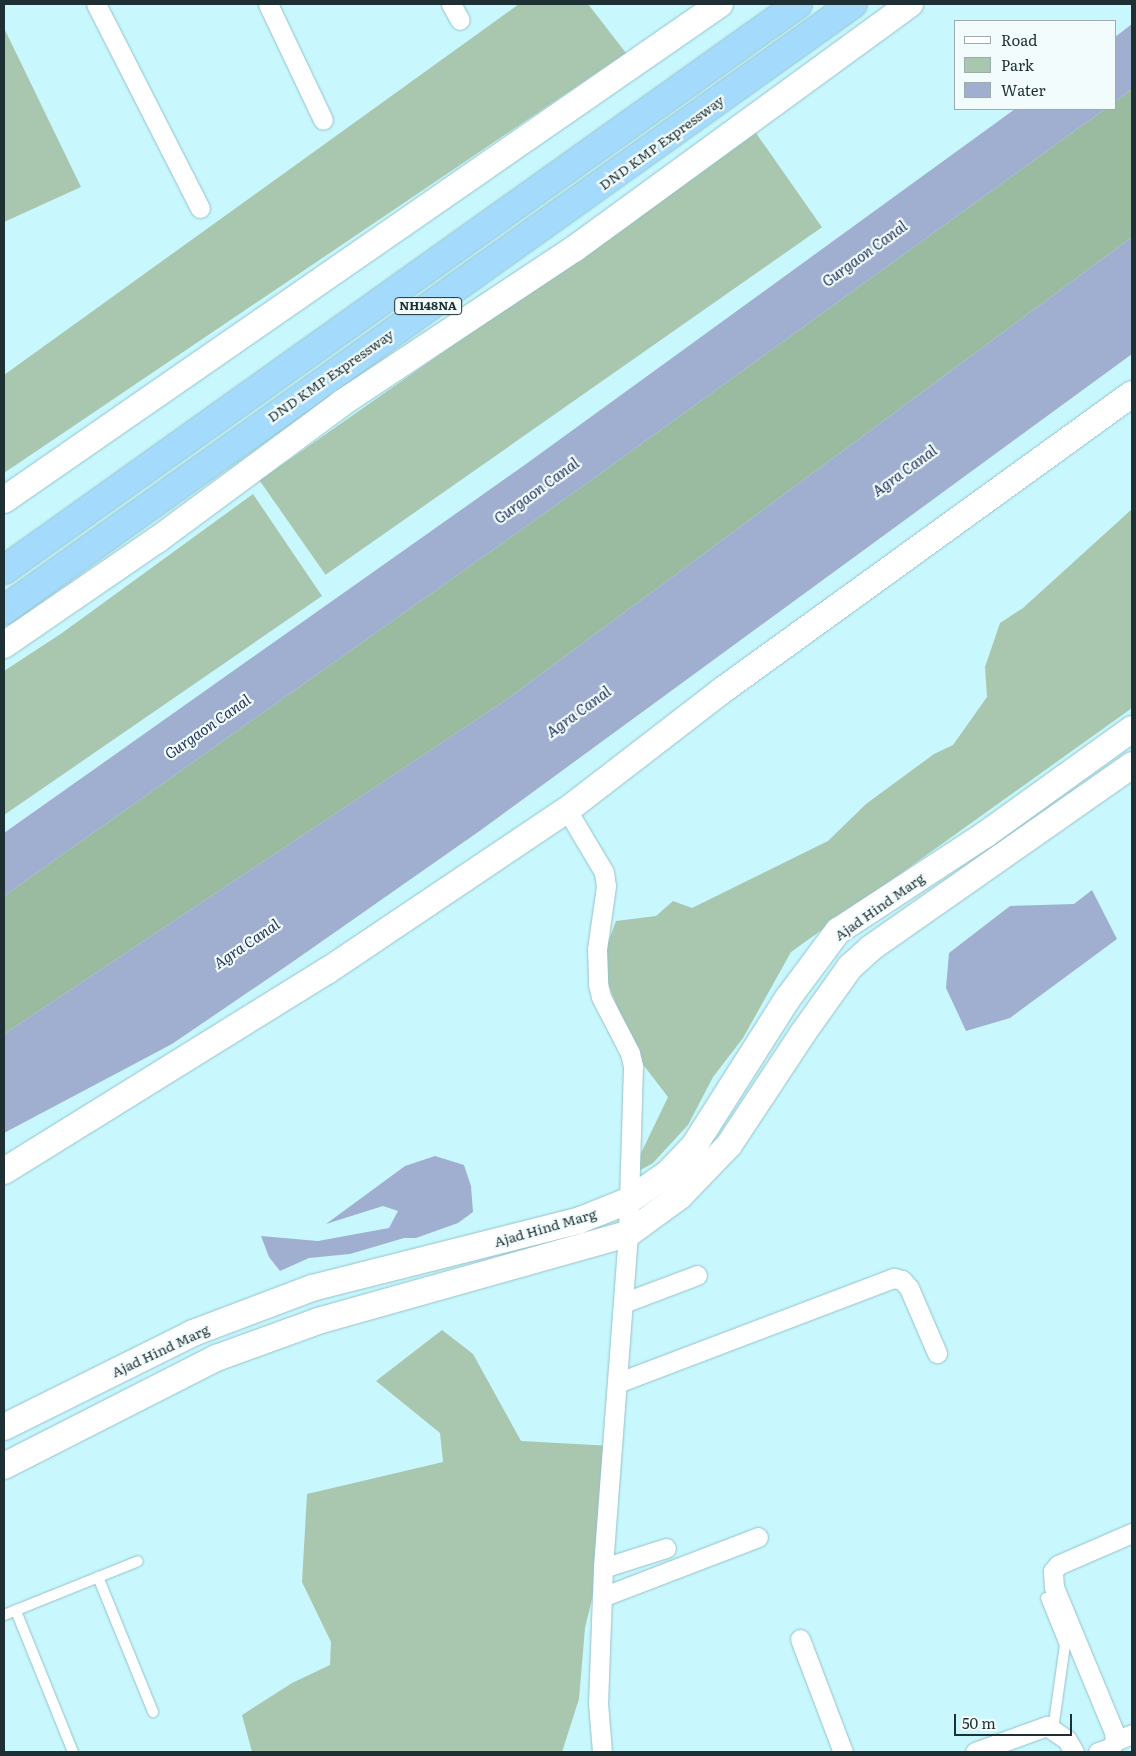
<!DOCTYPE html>
<html>
<head>
<meta charset="utf-8">
<style>
  body { margin:0 }
  #map { position:relative; width:1136px; height:1756px; overflow:hidden; background:#c8f7fe; font-family:Literata,serif }
  div>[style] { position:absolute }
  .green>* { inset:0; background:#a9c7ae; transform-origin:0 0 }
  .forest>* { inset:0; background:#9bbba1 }
  .water>* { inset:0; background:#a0afd0 }
  .roads { filter:drop-shadow(0 0 1px #94c2c9) drop-shadow(0 0 1px #94c2c9) }
  .lane>* { height:10px; margin:-5px; padding:0 5px; transform-origin:5px; border-radius:5px; background:#fff }
  .street>* { height:19px; margin:-9.5px; padding:0 9.5px; transform-origin:9.5px; border-radius:9.5px; background:#fff }
  .secondary>* { height:26px; margin:-13px; padding:0 13px; transform-origin:13px; border-radius:13px; background:#fff }
  .highway>* { height:28px; margin:-14px; padding:0 14px; transform-origin:14px; border-radius:14px; background:#a4dafc }
  span { translate:-50% -50%; white-space:nowrap; text-align:center; line-height:1.15; -webkit-text-stroke:4.5px #f3fcfd; paint-order:stroke }
  .shield-label span { padding:1px 4px; background:#f3fcfd; border:1px solid; border-radius:4px; -webkit-text-stroke-width:0 }
  .shield-label { font-size:12px; color:#1e3033; font-weight:700 }
  .street-label { font-size:14px; color:#1e3033 }
  .water-label { font-size:15px; color:#1d2f5a; font-style:italic }
  .frame { position:absolute; inset:0; border:5px solid #1e3033; pointer-events:none }
  .legend { position:absolute; left:954px; top:20px; width:162px; height:90px; box-sizing:border-box; background:#f3fcfd; border:1px solid #9eaaac; margin:0; padding:6px 9px; list-style:none; font-size:15px; color:#1e3033 }
  .legend li { display:flex; align-items:center; gap:10px; height:25px }
  .legend b { width:25px; border:1px solid #9eaaac }
  .scale { position:absolute; left:954px; top:1714px; width:118px; height:22px; box-sizing:border-box; border:2px solid #1e3033; border-top:0; padding-left:6px; font-size:15px; line-height:18px; white-space:nowrap; color:#1e3033; -webkit-text-stroke:4px #f3fcfd; paint-order:stroke }
</style>
</head>
<body>
<div id="map">
  <div class="green">
    <i style="clip-path:polygon(519px 4px,588px 4px,626px 53px,4px 473px,4px 375px)"></i>
    <i style="clip-path:polygon(4px 28px,81px 187px,4px 222px)"></i>
    <i style="left:756px;top:133px;width:115px;height:606px;rotate:55deg"></i>
    <i style="clip-path:polygon(253px 494px,322px 596px,4px 815px,4px 671px,62px 633px)"></i>
    <i style="clip-path:polygon(1132px 509px,1132px 708px,791px 952px,743px 1038px,713px 1077px,688px 1125px,653px 1163px,630px 1176px,668px 1097px,638px 1058px,600px 964px,616px 921px,656px 916px,673px 901px,692px 908px,828px 841px,866px 804px,934px 754px,953px 745px,987px 697px,985px 667px,1000px 623px,1023px 608px)"></i>
    <i style="clip-path:polygon(442px 1330px,473px 1354px,521px 1441px,613px 1446px,604px 1549px,585px 1628px,579px 1699px,562px 1752px,252px 1752px,242px 1715px,292px 1683px,330px 1665px,331px 1642px,302px 1582px,307px 1494px,443px 1462px,440px 1433px,376px 1381px)"></i>
  </div>
  <div class="forest">
    <i style="clip-path:polygon(1132px 89px,1132px 237px,506px 700px,4px 1034px,4px 896px,583px 486px,1105px 109px,1115px 109px,1115px 102px)"></i>
  </div>
  <div class="water">
    <i style="clip-path:polygon(1132px 24px,1132px 89px,1115px 102px,1115px 37px)"></i>
    <i style="clip-path:polygon(1015px 109px,1105px 109px,583px 486px,4px 896px,4px 833px,526px 464px)"></i>
    <i style="clip-path:polygon(1132px 237px,1132px 354px,481px 830px,291px 963px,172px 1044px,4px 1133px,4px 1034px,506px 700px)"></i>
    <i style="clip-path:polygon(1092px 890px,1117px 939px,1010px 1018px,966px 1031px,946px 988px,949px 953px,1010px 906px,1074px 904px)"></i>
    <i style="clip-path:polygon(435px 1156px,464px 1165px,471px 1186px,473px 1212px,458px 1223px,416px 1238px,404px 1238px,350px 1254px,309px 1258px,280px 1271px,269px 1257px,261px 1236px,318px 1241px,389px 1228px,398px 1211px,383px 1206px,326px 1224px,405px 1166px)"></i>
  </div>
  <div class="roads">
    <div class="lane">
      <i style="left:98px;top:1577px;width:146px;rotate:67.8deg"></i>
      <i style="left:1046px;top:1598px;width:51px;rotate:68deg"></i>
      <i style="left:1065px;top:1645px;width:85px;rotate:98.1deg"></i>
      <i style="left:16px;top:1611px;width:152px;rotate:68deg"></i>
      <i style="left:4px;top:1615px;width:144px;rotate:-21.9deg"></i>
    </div>
    <div class="street">
      <i style="left:96px;top:4px;width:229px;rotate:63deg"></i>
      <i style="left:268px;top:4px;width:128px;rotate:64.6deg"></i>
      <i style="left:451px;top:4px;width:18px;rotate:61deg"></i>
      <i style="left:567px;top:810px;width:72px;rotate:59.2deg"></i>
      <i style="left:604px;top:872px;width:14px;rotate:82deg"></i>
      <i style="left:606px;top:886px;width:64px;rotate:98.1deg"></i>
      <i style="left:597px;top:949px;width:35px;rotate:88deg"></i>
      <i style="left:598px;top:984px;width:13px;rotate:77deg"></i>
      <i style="left:601px;top:997px;width:63px;rotate:62.6deg"></i>
      <i style="left:630px;top:1053px;width:13px;rotate:77deg"></i>
      <i style="left:633px;top:1066px;width:168px;rotate:91.7deg"></i>
      <i style="left:628px;top:1234px;width:335px;rotate:94.3deg"></i>
      <i style="left:603px;top:1568px;width:135px;rotate:92.1deg"></i>
      <i style="left:598px;top:1703px;width:49px;rotate:85.3deg"></i>
      <i style="left:623px;top:1303px;width:79px;rotate:-20.7deg"></i>
      <i style="left:617px;top:1383px;width:296px;rotate:-20.8deg"></i>
      <i style="left:894px;top:1278px;width:8px;rotate:14deg"></i>
      <i style="left:902px;top:1280px;width:11px;rotate:49deg"></i>
      <i style="left:909px;top:1288px;width:71px;rotate:66.7deg"></i>
      <i style="left:603px;top:1568px;width:66px;rotate:-17.6deg"></i>
      <i style="left:602px;top:1597px;width:167px;rotate:-21deg"></i>
      <i style="left:800px;top:1639px;width:121px;rotate:69.2deg"></i>
      <i style="left:1115px;top:1741px;width:18px;rotate:-22deg"></i>
      <i style="left:975px;top:1752px;width:77px;rotate:-19.9deg"></i>
      <i style="left:1047px;top:1726px;width:24px;rotate:35deg"></i>
      <i style="left:1067px;top:1740px;width:14px;rotate:60deg"></i>
      <i style="left:1098px;top:1752px;width:13px;rotate:-18deg"></i>
      <i style="left:1110px;top:1748px;width:9px;rotate:-54deg"></i>
      <i style="left:1115px;top:1741px;width:9px;rotate:-96deg"></i>
      <i style="left:1114px;top:1732px;width:157px;rotate:-112.5deg"></i>
      <i style="left:1054px;top:1587px;width:16px;rotate:-94deg"></i>
      <i style="left:1053px;top:1571px;width:8px;rotate:-50deg"></i>
      <i style="left:1058px;top:1565px;width:81px;rotate:-23.4deg"></i>
    </div>
    <div class="secondary">
      <i style="left:4px;top:500px;width:871px;rotate:-34.71deg"></i>
      <i style="left:4px;top:645px;width:186px;rotate:-34.5deg"></i>
      <i style="left:157px;top:540px;width:230px;rotate:-36.5deg"></i>
      <i style="left:342px;top:403px;width:278px;rotate:-33.6deg"></i>
      <i style="left:574px;top:249px;width:416px;rotate:-36.1deg"></i>
      <i style="left:4px;top:1171px;width:380px;rotate:-31.8deg"></i>
      <i style="left:327px;top:971px;width:289px;rotate:-33.9deg"></i>
      <i style="left:567px;top:810px;width:193px;rotate:-37.6deg"></i>
      <i style="left:720px;top:692px;width:508px;rotate:-35.88deg"></i>
      <i style="left:4px;top:1427px;width:211px;rotate:-26.4deg"></i>
      <i style="left:193px;top:1333px;width:127px;rotate:-20.7deg"></i>
      <i style="left:312px;top:1288px;width:276px;rotate:-14.2deg"></i>
      <i style="left:580px;top:1220px;width:52px;rotate:-21.6deg"></i>
      <i style="left:628px;top:1201px;width:47px;rotate:-34.7deg"></i>
      <i style="left:667px;top:1174px;width:39px;rotate:-46deg"></i>
      <i style="left:694px;top:1146px;width:175px;rotate:-57.6deg"></i>
      <i style="left:788px;top:998px;width:84px;rotate:-53.3deg"></i>
      <i style="left:838px;top:931px;width:177px;rotate:-33.2deg"></i>
      <i style="left:986px;top:834px;width:180px;rotate:-35.7deg"></i>
      <i style="left:4px;top:1466px;width:238px;rotate:-27deg"></i>
      <i style="left:216px;top:1358px;width:109px;rotate:-19.9deg"></i>
      <i style="left:318px;top:1321px;width:322px;rotate:-15.7deg"></i>
      <i style="left:628px;top:1234px;width:64px;rotate:-36.2deg"></i>
      <i style="left:680px;top:1196px;width:71px;rotate:-46.1deg"></i>
      <i style="left:729px;top:1145px;width:134px;rotate:-56.5deg"></i>
      <i style="left:803px;top:1033px;width:81px;rotate:-54.5deg"></i>
      <i style="left:850px;top:967px;width:28px;rotate:-42deg"></i>
      <i style="left:871px;top:948px;width:319px;rotate:-35deg"></i>
    </div>
    <div class="highway">
      <i style="left:4px;top:570px;width:975px;rotate:-35.48deg"></i>
      <i style="left:4px;top:610px;width:1043px;rotate:-35.52deg"></i>
    </div>
  </div>
  <div class="shield-label">
    <span style="left:428px;top:306px">NH148NA</span>
  </div>
  <div class="street-label">
    <span style="left:661px;top:142px;rotate:-36deg">DND KMP Expressway</span>
    <span style="left:330px;top:375px;rotate:-35deg">DND KMP Expressway</span>
    <span style="left:879px;top:906px;rotate:-35deg">Ajad Hind Marg</span>
    <span style="left:545px;top:1227px;rotate:-16deg">Ajad Hind Marg</span>
    <span style="left:160px;top:1350px;rotate:-25deg">Ajad Hind Marg</span>
  </div>
  <div class="water-label">
    <span style="left:864px;top:253px;rotate:-36deg">Gurgaon Canal</span>
    <span style="left:904px;top:470px;rotate:-36deg">Agra Canal</span>
    <span style="left:536px;top:490px;rotate:-36deg">Gurgaon Canal</span>
    <span style="left:578px;top:711px;rotate:-36deg">Agra Canal</span>
    <span style="left:207px;top:726px;rotate:-35deg">Gurgaon Canal</span>
    <span style="left:246px;top:943px;rotate:-34deg">Agra Canal</span>
  </div>
  <div class="frame"></div>
  <ul class="legend">
  <li><b style="height:6px;background:#fff"></b>Road</li>
  <li><b style="height:14px;background:#a9c7ae"></b>Park</li>
  <li><b style="height:14px;background:#a0afd0"></b>Water</li>
  </ul>
  <div class="scale">50 m</div>
</div>
</body>
</html>
